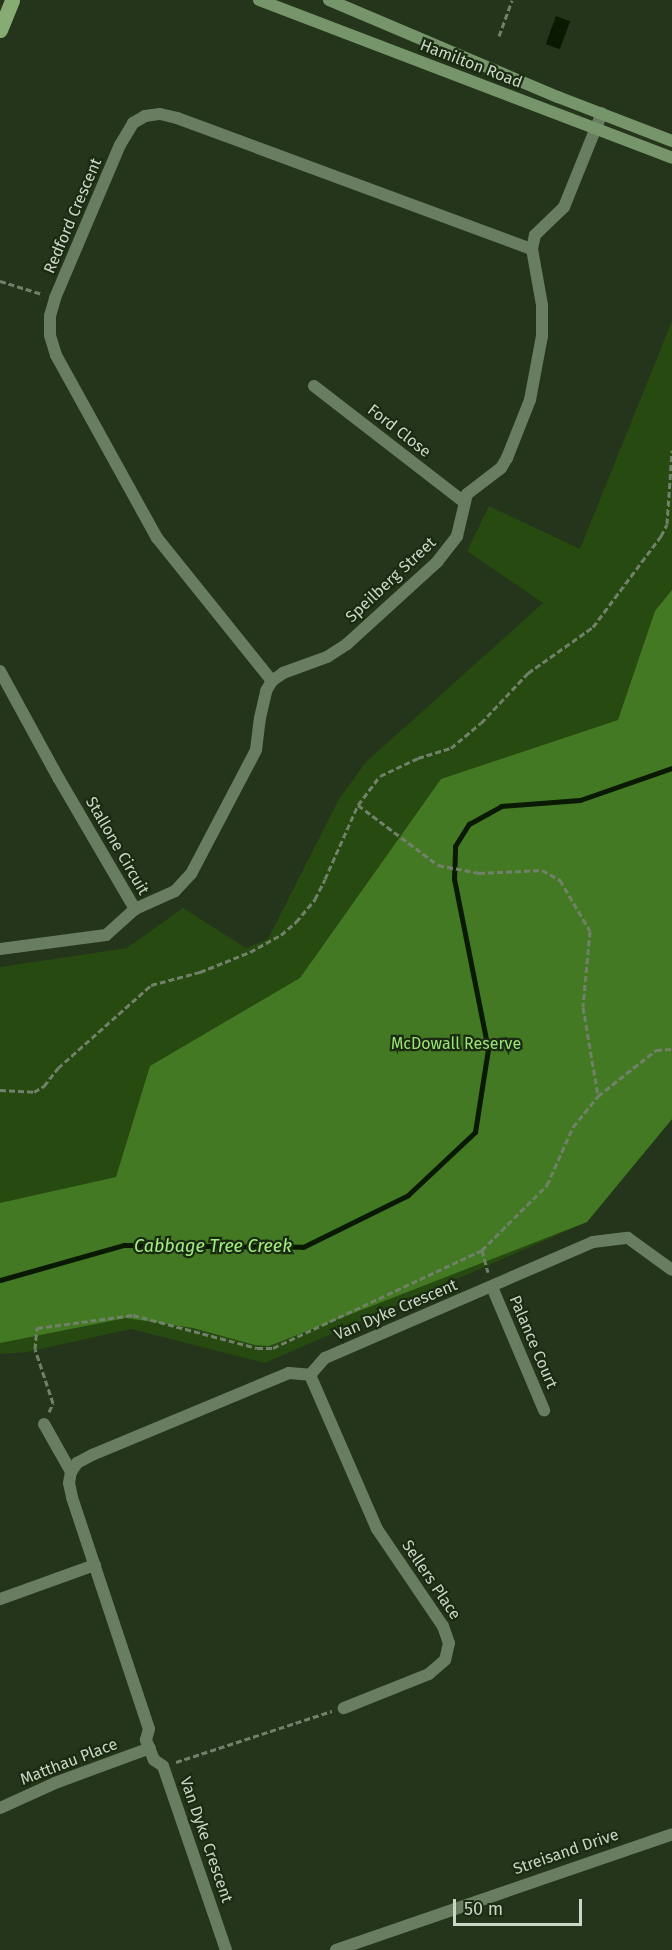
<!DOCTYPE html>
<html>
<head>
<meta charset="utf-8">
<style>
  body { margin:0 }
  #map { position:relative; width:672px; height:1950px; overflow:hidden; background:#24351b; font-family:"Fira Sans",sans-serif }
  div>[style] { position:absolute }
  .green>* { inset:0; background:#264a0f }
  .forest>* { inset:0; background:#447924 }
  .water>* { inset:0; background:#091902; transform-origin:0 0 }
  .stream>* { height:5px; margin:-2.5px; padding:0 2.5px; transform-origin:2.5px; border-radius:2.5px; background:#091902 }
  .path>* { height:3px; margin-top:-1.5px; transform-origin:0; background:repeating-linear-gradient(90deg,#71806a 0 6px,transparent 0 9px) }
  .street>* { height:12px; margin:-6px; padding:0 6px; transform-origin:6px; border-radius:6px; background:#697d60 }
  .secondary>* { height:12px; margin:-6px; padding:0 6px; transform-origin:6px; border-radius:6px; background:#77956a }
  .primary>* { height:15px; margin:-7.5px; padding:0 7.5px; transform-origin:7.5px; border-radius:7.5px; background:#86ac73 }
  span { translate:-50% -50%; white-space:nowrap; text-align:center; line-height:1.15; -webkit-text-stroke:4.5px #1a2b12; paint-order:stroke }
  .street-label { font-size:16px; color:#cbd6c6 }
  .park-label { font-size:16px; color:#9ce477 }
  .water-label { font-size:18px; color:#a4ed80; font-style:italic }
  .scale { position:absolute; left:453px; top:1899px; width:129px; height:27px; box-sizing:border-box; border:3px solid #cbd6c6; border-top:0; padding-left:8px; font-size:18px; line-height:21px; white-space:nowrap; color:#cbd6c6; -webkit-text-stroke:4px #1a2b12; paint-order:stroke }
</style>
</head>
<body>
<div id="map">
  <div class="green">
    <i style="clip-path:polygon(672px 321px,672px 1119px,587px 1222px,265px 1363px,131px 1329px,27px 1352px,0 1354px,0 967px,127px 948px,183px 908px,246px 948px,268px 939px,339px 799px,366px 762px,543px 603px,467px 551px,489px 506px,580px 549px)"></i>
  </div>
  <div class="forest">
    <i style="clip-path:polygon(672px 590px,672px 1119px,587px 1222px,269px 1346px,255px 1345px,193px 1328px,126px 1318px,0 1343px,0 1203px,116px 1177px,150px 1066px,300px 978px,441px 779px,618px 720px,655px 611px)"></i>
  </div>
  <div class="water">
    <i style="left:556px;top:16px;width:15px;height:30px;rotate:20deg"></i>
  </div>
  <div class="stream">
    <i style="left:0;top:1280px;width:129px;rotate:-15.8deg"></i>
    <i style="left:124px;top:1245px;width:179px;rotate:0.6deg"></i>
    <i style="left:303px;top:1247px;width:117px;rotate:-26.3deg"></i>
    <i style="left:408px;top:1195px;width:92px;rotate:-43.2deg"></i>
    <i style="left:475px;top:1132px;width:84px;rotate:-81.1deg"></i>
    <i style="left:488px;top:1049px;width:173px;rotate:-101.3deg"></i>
    <i style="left:454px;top:879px;width:33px;rotate:-88deg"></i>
    <i style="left:455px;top:846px;width:26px;rotate:-58deg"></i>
    <i style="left:469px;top:824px;width:37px;rotate:-29deg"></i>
    <i style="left:501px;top:806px;width:79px;rotate:-4.3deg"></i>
    <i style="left:580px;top:800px;width:97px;rotate:-19.2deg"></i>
  </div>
  <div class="path">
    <i style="left:499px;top:36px;width:38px;rotate:-70deg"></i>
    <i style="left:0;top:281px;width:44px;rotate:17.2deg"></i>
    <i style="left:358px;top:805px;width:100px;rotate:36.9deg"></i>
    <i style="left:438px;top:865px;width:42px;rotate:11deg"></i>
    <i style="left:479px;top:873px;width:63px;rotate:-2.7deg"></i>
    <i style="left:542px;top:870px;width:21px;rotate:29deg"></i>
    <i style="left:560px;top:880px;width:59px;rotate:59.5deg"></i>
    <i style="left:590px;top:931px;width:76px;rotate:95.3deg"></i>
    <i style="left:583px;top:1007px;width:90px;rotate:80.4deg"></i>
    <i style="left:0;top:1090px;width:34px;rotate:3deg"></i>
    <i style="left:34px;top:1092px;width:12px;rotate:-31deg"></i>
    <i style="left:44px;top:1086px;width:23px;rotate:-52deg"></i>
    <i style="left:58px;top:1068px;width:125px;rotate:-41.7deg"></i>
    <i style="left:151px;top:985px;width:51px;rotate:-14.9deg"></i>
    <i style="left:200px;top:972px;width:54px;rotate:-21.8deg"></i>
    <i style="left:250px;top:952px;width:35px;rotate:-29deg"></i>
    <i style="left:281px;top:935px;width:20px;rotate:-41deg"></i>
    <i style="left:296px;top:922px;width:30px;rotate:-50deg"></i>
    <i style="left:315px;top:899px;width:22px;rotate:-63deg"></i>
    <i style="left:325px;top:879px;width:81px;rotate:-66deg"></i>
    <i style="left:358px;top:805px;width:36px;rotate:-53deg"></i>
    <i style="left:380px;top:776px;width:42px;rotate:-25.3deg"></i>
    <i style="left:418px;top:758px;width:34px;rotate:-17deg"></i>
    <i style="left:451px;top:748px;width:39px;rotate:-40deg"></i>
    <i style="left:481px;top:723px;width:69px;rotate:-46.8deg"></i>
    <i style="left:528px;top:673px;width:80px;rotate:-35.3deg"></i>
    <i style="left:593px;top:627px;width:114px;rotate:-53.2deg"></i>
    <i style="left:661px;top:536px;width:13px;rotate:-63deg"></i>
    <i style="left:667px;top:524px;width:74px;rotate:-86.1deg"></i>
    <i style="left:482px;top:1250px;width:23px;rotate:75deg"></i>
    <i style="left:49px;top:1412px;width:10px;rotate:-66deg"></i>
    <i style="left:53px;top:1403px;width:57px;rotate:-108.4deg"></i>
    <i style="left:35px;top:1349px;width:21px;rotate:-85deg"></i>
    <i style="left:37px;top:1328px;width:97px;rotate:-7.7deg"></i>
    <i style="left:133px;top:1315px;width:128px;rotate:14.9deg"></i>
    <i style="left:257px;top:1348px;width:16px"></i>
    <i style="left:273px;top:1348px;width:231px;rotate:-25.1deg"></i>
    <i style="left:482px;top:1250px;width:92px;rotate:-45deg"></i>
    <i style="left:547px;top:1185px;width:64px;rotate:-65.9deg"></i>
    <i style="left:573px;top:1127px;width:40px;rotate:-51deg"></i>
    <i style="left:598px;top:1096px;width:74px;rotate:-38.4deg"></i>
    <i style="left:656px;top:1050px;width:16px;rotate:-4deg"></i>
    <i style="left:176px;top:1762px;width:164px;rotate:-18.1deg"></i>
  </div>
  <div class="street">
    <i style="left:314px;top:386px;width:190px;rotate:37.7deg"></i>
    <i style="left:0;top:671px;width:123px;rotate:61.4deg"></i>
    <i style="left:59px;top:779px;width:151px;rotate:59.7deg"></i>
    <i style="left:135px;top:909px;width:39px;rotate:138deg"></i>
    <i style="left:106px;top:935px;width:107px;rotate:172.5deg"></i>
    <i style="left:272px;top:681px;width:184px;rotate:-128.8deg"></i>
    <i style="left:157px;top:538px;width:209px;rotate:-118.9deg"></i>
    <i style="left:56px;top:355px;width:21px;rotate:-107deg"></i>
    <i style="left:50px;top:335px;width:19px;rotate:-90deg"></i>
    <i style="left:50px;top:316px;width:19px;rotate:-74deg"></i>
    <i style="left:55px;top:298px;width:166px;rotate:-67deg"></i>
    <i style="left:120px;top:145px;width:26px;rotate:-59deg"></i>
    <i style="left:133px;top:123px;width:14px;rotate:-30deg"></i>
    <i style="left:145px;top:116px;width:15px;rotate:-8deg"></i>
    <i style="left:160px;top:114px;width:17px;rotate:13deg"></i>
    <i style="left:177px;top:118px;width:378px;rotate:20.3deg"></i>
    <i style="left:135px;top:909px;width:44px;rotate:-24.2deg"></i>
    <i style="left:175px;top:891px;width:23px;rotate:-47deg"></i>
    <i style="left:191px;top:874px;width:140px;rotate:-62.3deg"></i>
    <i style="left:256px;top:750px;width:32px;rotate:-83deg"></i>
    <i style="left:260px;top:718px;width:28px;rotate:-77deg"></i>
    <i style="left:266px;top:691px;width:12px;rotate:-59deg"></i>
    <i style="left:272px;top:681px;width:14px;rotate:-36deg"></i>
    <i style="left:283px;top:673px;width:47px;rotate:-20deg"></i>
    <i style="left:327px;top:657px;width:24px;rotate:-33deg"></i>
    <i style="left:347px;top:644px;width:122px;rotate:-42.3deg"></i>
    <i style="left:437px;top:562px;width:33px;rotate:-52deg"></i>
    <i style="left:457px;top:536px;width:43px;rotate:-76.6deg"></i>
    <i style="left:467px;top:494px;width:43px;rotate:-37.4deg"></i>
    <i style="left:501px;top:468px;width:12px;rotate:-59deg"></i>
    <i style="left:507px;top:458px;width:62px;rotate:-68.4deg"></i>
    <i style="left:530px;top:400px;width:65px;rotate:-79.4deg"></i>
    <i style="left:542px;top:336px;width:31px;rotate:-90deg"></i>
    <i style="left:542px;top:305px;width:57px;rotate:-100.1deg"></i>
    <i style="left:532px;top:249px;width:14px;rotate:-78deg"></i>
    <i style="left:535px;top:235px;width:40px;rotate:-44deg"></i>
    <i style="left:564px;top:207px;width:101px;rotate:-68deg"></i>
    <i style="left:492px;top:1287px;width:134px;rotate:67.1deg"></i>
    <i style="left:310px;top:1375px;width:168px;rotate:66.5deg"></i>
    <i style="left:377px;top:1529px;width:117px;rotate:55.8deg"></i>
    <i style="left:443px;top:1626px;width:18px;rotate:71deg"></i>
    <i style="left:449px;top:1643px;width:17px;rotate:103deg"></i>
    <i style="left:445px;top:1660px;width:21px;rotate:139deg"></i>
    <i style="left:429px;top:1674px;width:92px;rotate:158.2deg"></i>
    <i style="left:44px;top:1424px;width:55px;rotate:60.6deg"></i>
    <i style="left:0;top:1599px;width:101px;rotate:-19.7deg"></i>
    <i style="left:0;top:1808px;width:60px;rotate:-24.4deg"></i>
    <i style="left:55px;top:1783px;width:101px;rotate:-20.2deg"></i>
    <i style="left:226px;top:1950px;width:194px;rotate:-108.9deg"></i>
    <i style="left:163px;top:1766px;width:11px;rotate:-146deg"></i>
    <i style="left:154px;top:1760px;width:22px;rotate:-112deg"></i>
    <i style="left:146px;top:1740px;width:11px;rotate:-75deg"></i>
    <i style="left:149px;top:1729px;width:244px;rotate:-108.4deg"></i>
    <i style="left:72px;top:1497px;width:14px;rotate:-102deg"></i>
    <i style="left:69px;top:1483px;width:11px;rotate:-80deg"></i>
    <i style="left:71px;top:1472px;width:11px;rotate:-56deg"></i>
    <i style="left:77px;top:1463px;width:17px;rotate:-28deg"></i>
    <i style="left:92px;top:1455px;width:213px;rotate:-22.6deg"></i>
    <i style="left:289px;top:1373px;width:21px;rotate:5deg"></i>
    <i style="left:310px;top:1375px;width:23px;rotate:-49deg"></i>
    <i style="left:325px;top:1358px;width:292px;rotate:-23.4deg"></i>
    <i style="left:593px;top:1242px;width:35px;rotate:-7deg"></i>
    <i style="left:628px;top:1238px;width:54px;rotate:36deg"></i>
    <i style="left:336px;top:1950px;width:355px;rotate:-19deg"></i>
  </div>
  <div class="secondary">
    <i style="left:259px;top:0;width:442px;rotate:20.9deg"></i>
    <i style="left:329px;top:0;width:249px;rotate:23deg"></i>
    <i style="left:558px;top:97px;width:122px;rotate:21.1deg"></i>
  </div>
  <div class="primary">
    <i style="left:0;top:30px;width:32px;rotate:-68deg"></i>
  </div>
  <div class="street-label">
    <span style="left:471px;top:64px;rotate:21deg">Hamilton Road</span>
    <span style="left:73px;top:216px;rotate:-67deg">Redford Crescent</span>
    <span style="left:399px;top:431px;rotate:38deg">Ford Close</span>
    <span style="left:391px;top:580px;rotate:-43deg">Speilberg Street</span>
    <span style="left:117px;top:846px;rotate:60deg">Stallone Circuit</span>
    <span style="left:396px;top:1310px;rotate:-23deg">Van Dyke Crescent</span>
    <span style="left:533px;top:1342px;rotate:67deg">Palance Court</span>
    <span style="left:431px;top:1580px;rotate:56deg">Sellers Place</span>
    <span style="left:69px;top:1762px;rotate:-21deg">Matthau Place</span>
    <span style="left:206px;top:1840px;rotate:71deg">Van Dyke Crescent</span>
    <span style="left:566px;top:1852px;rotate:-19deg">Streisand Drive</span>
  </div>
  <div class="park-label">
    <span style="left:456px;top:1044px">McDowall Reserve</span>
  </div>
  <div class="water-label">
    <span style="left:213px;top:1246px">Cabbage Tree Creek</span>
  </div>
  <div class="scale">50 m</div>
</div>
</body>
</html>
